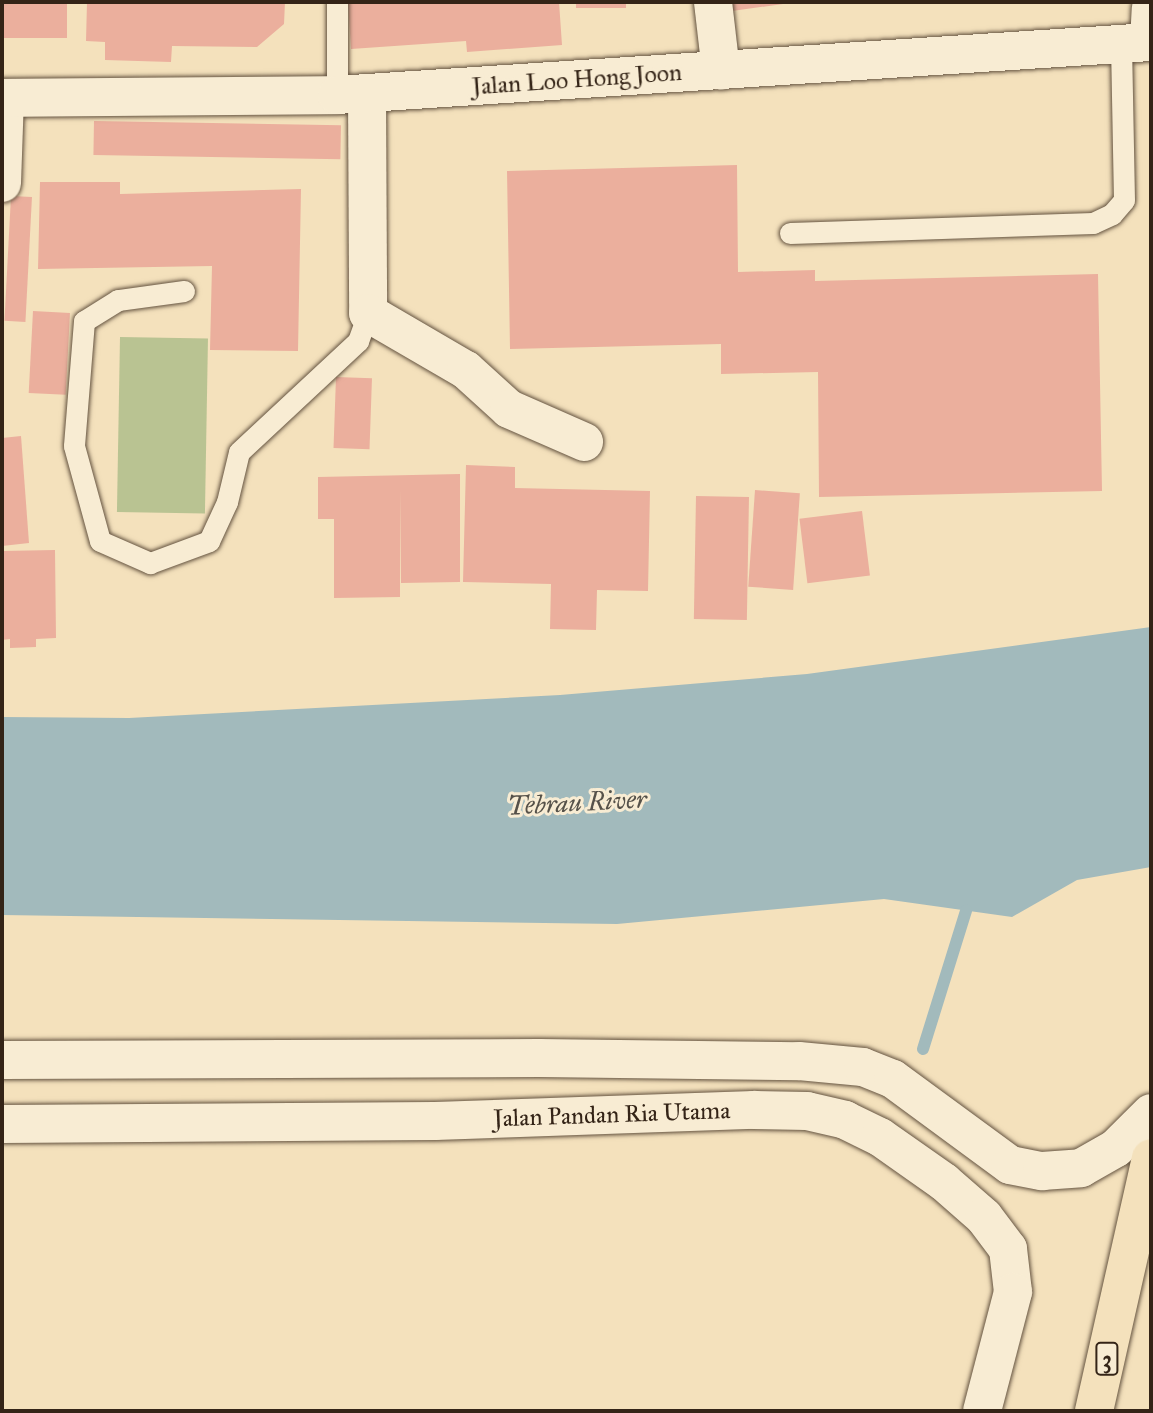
<!DOCTYPE html>
<html>
<head>
<meta charset="utf-8">
<style>
  body { margin:0 }
  #map { position:relative; width:1153px; height:1413px; overflow:hidden; background:#f4e1bc; font-family:"IM FELL Great Primer",serif }
  div>[style] { position:absolute }
  .green>* { inset:0; background:#b9c392; transform-origin:0 0 }
  .water>* { inset:0; background:#a2babc }
  .stream>* { height:12px; margin:-6px; padding:0 6px; transform-origin:6px; border-radius:6px; background:#a2babc }
  .building>* { inset:0; background:#ebaf9d; transform-origin:0 0 }
  .roads { filter:drop-shadow(0 0 2px #645340) drop-shadow(0 0 2px #645340) }
  .lane>* { height:21px; margin:-10.5px; padding:0 10.5px; transform-origin:10.5px; border-radius:10.5px; background:#f8ecd3 }
  .street>* { height:38px; margin:-19px; padding:0 19px; transform-origin:19px; border-radius:19px; background:#f8ecd3 }
  .secondary>* { height:38px; margin:-19px; padding:0 19px; transform-origin:19px; border-radius:19px; background:#f8ecd3 }
  .highway>* { height:38px; margin:-19px; padding:0 19px; transform-origin:19px; border-radius:19px; background:#f4e1bc }
  span { translate:-50% -50%; white-space:nowrap; text-align:center; line-height:1.15; -webkit-text-stroke:6px #f8ecd3; paint-order:stroke }
  .shield-label span { padding:2px 5px; background:#f8ecd3; border:2px solid; border-radius:5px; -webkit-text-stroke-width:0 }
  .shield-label { font-size:23px; color:#342417; font-weight:700 }
  .street-label { font-size:24px; color:#342417 }
  .water-label { font-size:26px; color:#555149; font-style:italic }
  .frame { position:absolute; inset:0; border:4px solid #342417; pointer-events:none }
</style>
</head>
<body>
<div id="map">
  <div class="green">
    <i style="left:120px;top:337px;width:88px;height:175px;rotate:1deg"></i>
  </div>
  <div class="water">
    <i style="clip-path:polygon(1151px 627px,1151px 867px,1077px 880px,1012px 917px,884px 899px,617px 924px,2px 915px,2px 717px,129px 718px,560px 695px,807px 674px)"></i>
  </div>
  <div class="stream">
    <i style="left:923px;top:1049px;width:145px;rotate:-72.7deg"></i>
  </div>
  <div class="building">
    <i style="left:2px;top:2px;width:65px;height:36px"></i>
    <i style="clip-path:polygon(87px 2px,285px 2px,284px 24px,257px 47px,172px 46px,171px 62px,105px 60px,105px 42px,86px 41px)"></i>
    <i style="clip-path:polygon(348px 2px,559px 2px,562px 45px,467px 52px,466px 41px,351px 49px)"></i>
    <i style="left:576px;top:2px;width:50px;height:6px"></i>
    <i style="clip-path:polygon(724px 2px,790px 2px,790px 3px,725px 12px)"></i>
    <i style="left:94px;top:121px;width:247px;height:34px;rotate:1deg"></i>
    <i style="clip-path:polygon(737px 165px,738px 272px,815px 270px,815px 281px,1098px 274px,1102px 491px,819px 497px,818px 372px,721px 374px,721px 344px,510px 349px,507px 171px)"></i>
    <i style="clip-path:polygon(40px 182px,120px 182px,120px 194px,301px 189px,298px 351px,210px 350px,212px 266px,38px 269px)"></i>
    <i style="left:11px;top:196px;width:21px;height:125px;rotate:3deg"></i>
    <i style="left:33px;top:311px;width:37px;height:82px;rotate:3deg"></i>
    <i style="left:336px;top:377px;width:36px;height:71px;rotate:2deg"></i>
    <i style="clip-path:polygon(21px 436px,29px 543px,2px 546px,2px 438px)"></i>
    <i style="clip-path:polygon(466px 465px,515px 467px,515px 488px,650px 491px,648px 591px,597px 590px,596px 630px,550px 629px,551px 584px,463px 582px)"></i>
    <i style="clip-path:polygon(460px 474px,460px 582px,401px 583px,400px 489px,400px 597px,334px 598px,334px 519px,318px 519px,318px 477px)"></i>
    <i style="left:755px;top:490px;width:45px;height:97px;rotate:4deg"></i>
    <i style="left:696px;top:496px;width:53px;height:123px;rotate:1deg"></i>
    <i style="left:862px;top:511px;width:65px;height:63px;rotate:83deg"></i>
    <i style="clip-path:polygon(55px 550px,56px 638px,36px 639px,36px 647px,10px 648px,10px 639px,2px 640px,2px 551px)"></i>
  </div>
  <div class="roads">
    <div class="lane">
      <i style="left:337px;top:2px;width:93px;rotate:90deg"></i>
      <i style="left:790px;top:233px;width:303px;rotate:-1.9deg"></i>
      <i style="left:1093px;top:223px;width:21px;rotate:-25deg"></i>
      <i style="left:1112px;top:214px;width:18px;rotate:-49deg"></i>
      <i style="left:1124px;top:200px;width:156px;rotate:-91.1deg"></i>
      <i style="left:184px;top:291px;width:67px;rotate:172.2deg"></i>
      <i style="left:118px;top:300px;width:40px;rotate:148deg"></i>
      <i style="left:84px;top:321px;width:125px;rotate:94.6deg"></i>
      <i style="left:74px;top:446px;width:98px;rotate:74.7deg"></i>
      <i style="left:100px;top:541px;width:55px;rotate:23.7deg"></i>
      <i style="left:150px;top:563px;width:63px;rotate:-20.4deg"></i>
      <i style="left:209px;top:541px;width:43px;rotate:-65.2deg"></i>
      <i style="left:227px;top:502px;width:51px;rotate:-76.5deg"></i>
      <i style="left:239px;top:452px;width:163px;rotate:-43deg"></i>
      <i style="left:358px;top:341px;width:30px;rotate:-70deg"></i>
    </div>
    <div class="street">
      <i style="left:713px;top:2px;width:69px;rotate:83.4deg"></i>
      <i style="left:1149px;top:42px;width:33px;rotate:-87deg"></i>
      <i style="left:367px;top:93px;width:220px;rotate:89.7deg"></i>
      <i style="left:368px;top:313px;width:113px;rotate:30.2deg"></i>
      <i style="left:466px;top:370px;width:58px;rotate:42.2deg"></i>
      <i style="left:509px;top:409px;width:82px;rotate:23.7deg"></i>
      <i style="left:2px;top:183px;width:85px;rotate:-88deg"></i>
    </div>
    <div class="secondary">
      <i style="left:2px;top:98px;width:335px;rotate:-0.5deg"></i>
      <i style="left:337px;top:95px;width:816px;rotate:-3.73deg"></i>
      <i style="left:2px;top:1060px;width:537px;rotate:-0.21deg"></i>
      <i style="left:539px;top:1058px;width:260px;rotate:0.7deg"></i>
      <i style="left:799px;top:1061px;width:64px;rotate:5.4deg"></i>
      <i style="left:863px;top:1067px;width:32px;rotate:22deg"></i>
      <i style="left:893px;top:1079px;width:145px;rotate:36.3deg"></i>
      <i style="left:1010px;top:1165px;width:33px;rotate:11deg"></i>
      <i style="left:1042px;top:1171px;width:39px;rotate:-4deg"></i>
      <i style="left:1081px;top:1168px;width:40px;rotate:-29.7deg"></i>
      <i style="left:1116px;top:1148px;width:49px;rotate:-45deg"></i>
      <i style="left:2px;top:1124px;width:433px;rotate:-0.4deg"></i>
      <i style="left:435px;top:1121px;width:319px;rotate:-2deg"></i>
      <i style="left:754px;top:1110px;width:53px;rotate:1.1deg"></i>
      <i style="left:807px;top:1111px;width:39px;rotate:13deg"></i>
      <i style="left:845px;top:1120px;width:39px;rotate:26deg"></i>
      <i style="left:880px;top:1137px;width:78px;rotate:35.1deg"></i>
      <i style="left:944px;top:1182px;width:53px;rotate:41.2deg"></i>
      <i style="left:984px;top:1217px;width:40px;rotate:53deg"></i>
      <i style="left:1008px;top:1249px;width:43px;rotate:83.4deg"></i>
      <i style="left:1013px;top:1292px;width:123px;rotate:104.6deg"></i>
    </div>
    <div class="highway">
      <i style="left:1094px;top:1411px;width:259px;rotate:-77.3deg"></i>
    </div>
  </div>
  <div class="shield-label">
    <span style="left:1107px;top:1359px">3</span>
  </div>
  <div class="street-label">
    <span style="left:577px;top:80px;rotate:-4deg">Jalan Loo Hong Joon</span>
    <span style="left:612px;top:1115px;rotate:-2deg">Jalan Pandan Ria Utama</span>
  </div>
  <div class="water-label">
    <span style="left:577px;top:803px;rotate:-3deg">Tebrau River</span>
  </div>
  <div class="frame"></div>
</div>
</body>
</html>
